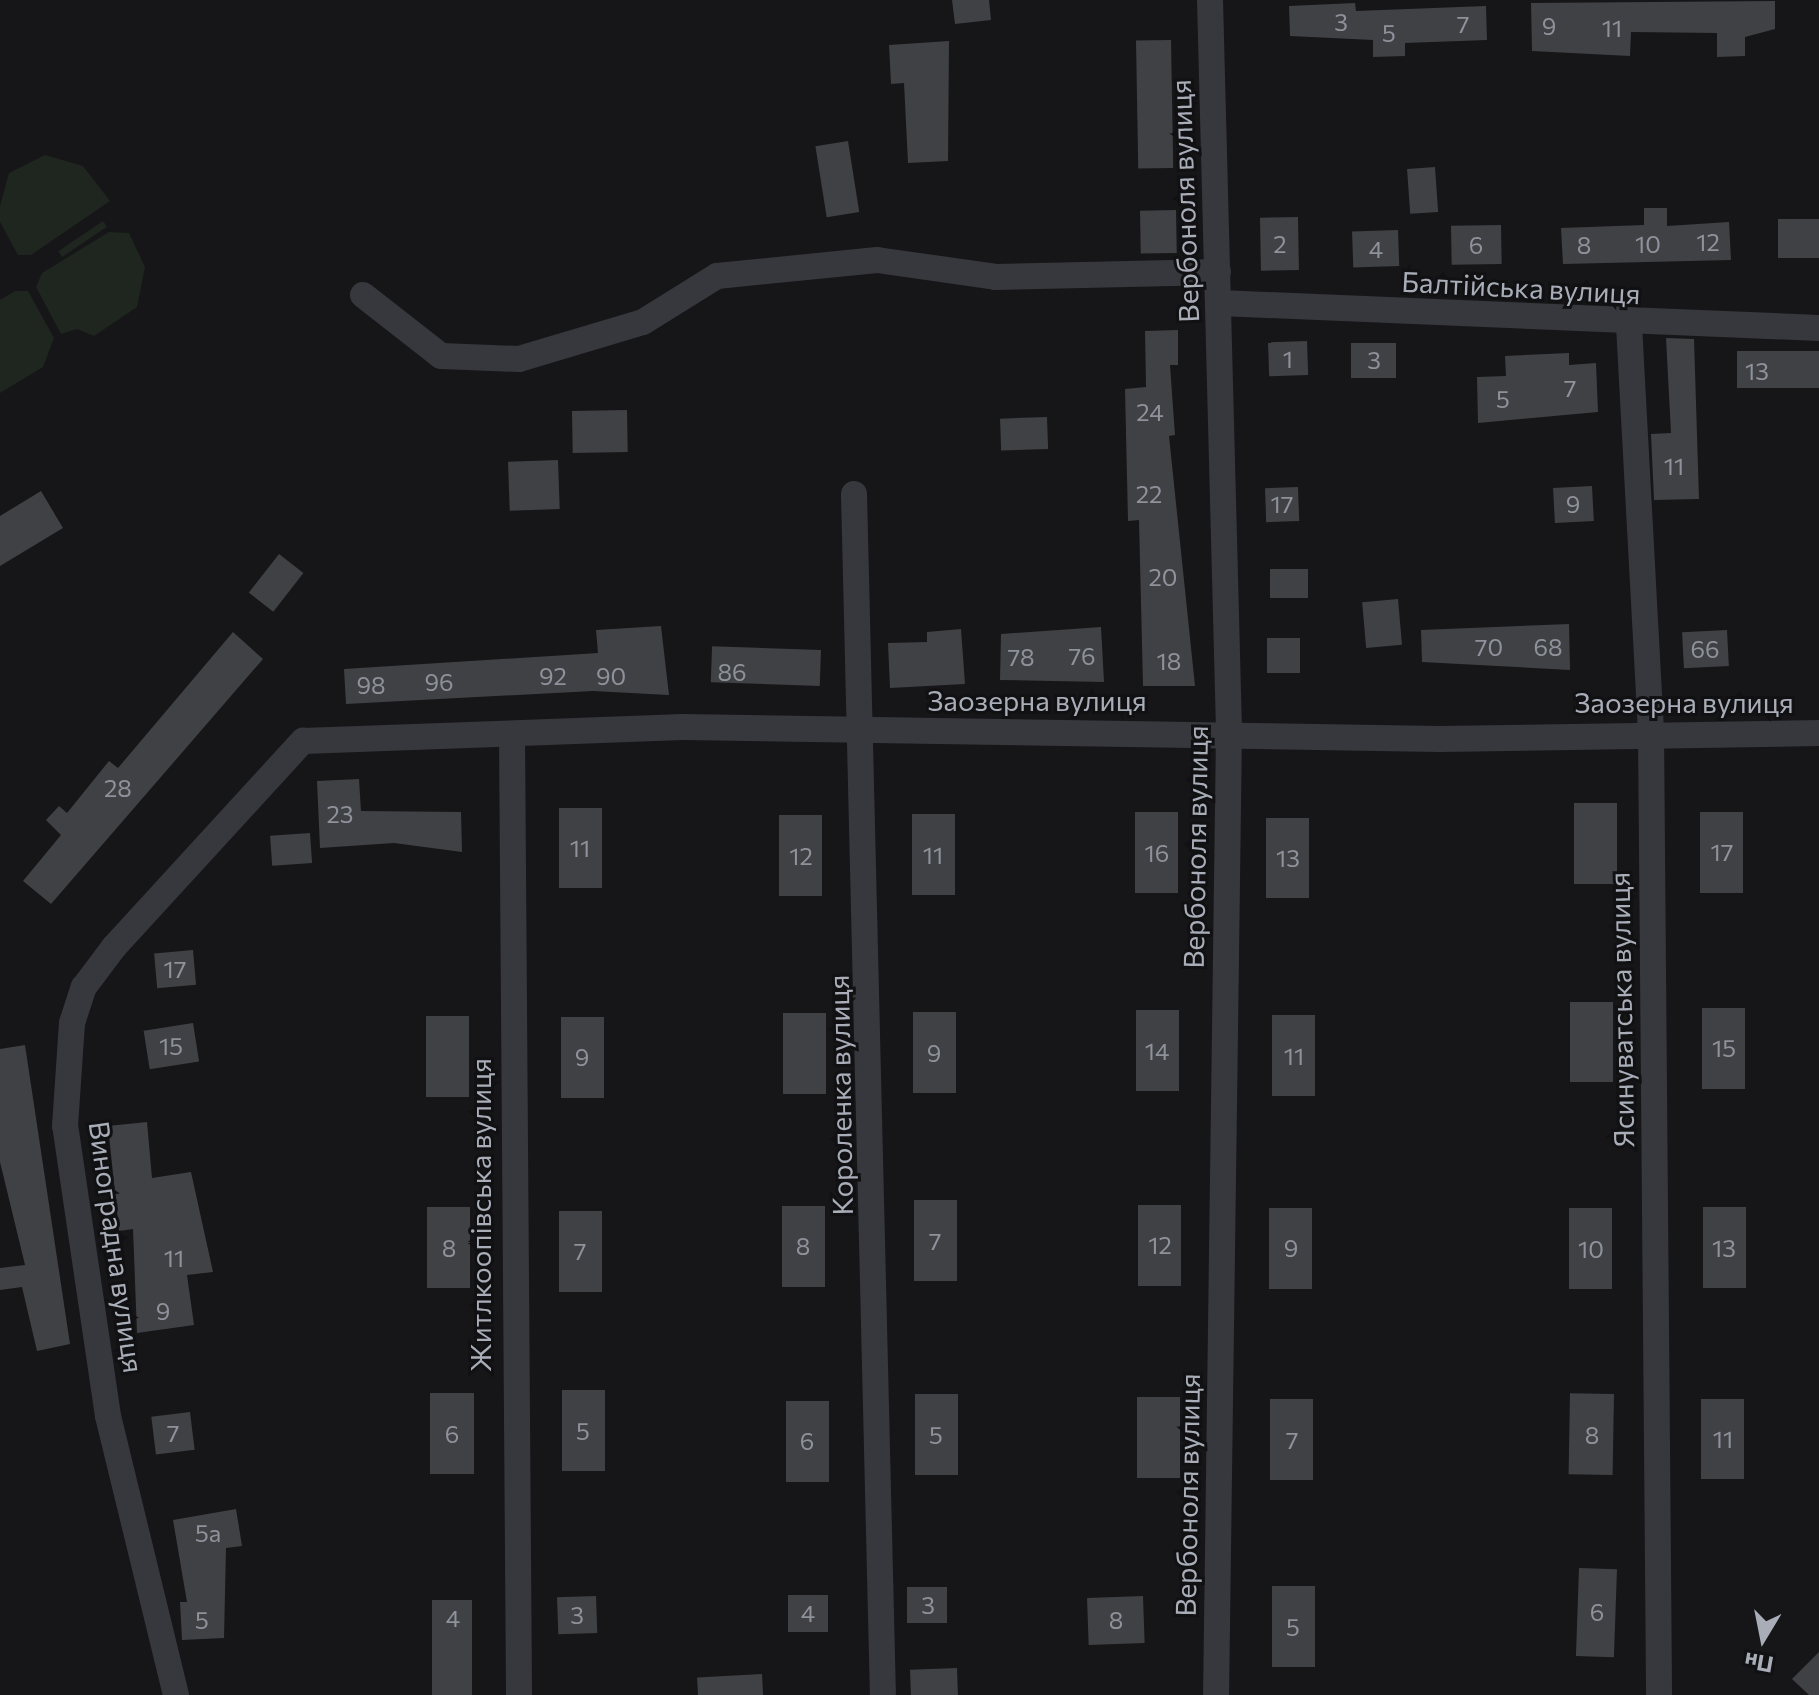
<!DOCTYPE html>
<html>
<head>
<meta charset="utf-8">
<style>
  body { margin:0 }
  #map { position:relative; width:1819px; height:1695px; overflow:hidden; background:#161618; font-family:Commissioner,sans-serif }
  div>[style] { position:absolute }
  .green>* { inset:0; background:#1e261f; transform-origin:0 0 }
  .building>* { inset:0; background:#404145; transform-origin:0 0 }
  .street>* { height:26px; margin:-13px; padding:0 13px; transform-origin:13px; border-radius:13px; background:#37383d }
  span { translate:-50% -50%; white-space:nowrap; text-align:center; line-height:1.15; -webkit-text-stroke:6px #111113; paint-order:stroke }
  .number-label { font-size:24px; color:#8e929b }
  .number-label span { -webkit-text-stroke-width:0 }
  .street-label { font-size:28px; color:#a8adb8 }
  .north { position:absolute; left:1723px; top:1599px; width:80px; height:80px; -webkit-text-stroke:6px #111113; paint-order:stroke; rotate:190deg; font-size:22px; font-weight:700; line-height:32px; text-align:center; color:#a8adb8 }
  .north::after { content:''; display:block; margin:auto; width:28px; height:36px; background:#a8adb8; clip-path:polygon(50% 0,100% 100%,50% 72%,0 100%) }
</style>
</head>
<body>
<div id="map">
  <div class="green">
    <i style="clip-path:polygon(45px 155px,83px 166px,110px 201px,31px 255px,18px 255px,0 222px,0 206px,9px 173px)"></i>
    <i style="left:103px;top:221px;width:7px;height:54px;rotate:56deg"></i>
    <i style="clip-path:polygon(109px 232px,129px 233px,145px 267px,137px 307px,94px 336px,77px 329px,61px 334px,36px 287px,42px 273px)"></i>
    <i style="clip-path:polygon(15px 291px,28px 291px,54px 338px,43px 367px,0 393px,0 300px)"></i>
  </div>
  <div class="building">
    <i style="clip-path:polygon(952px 0,989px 0,991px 20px,955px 24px)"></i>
    <i style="clip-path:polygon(1775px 1px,1775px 29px,1745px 37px,1745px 56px,1717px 57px,1717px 33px,1631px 32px,1630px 56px,1532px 51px,1531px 3px)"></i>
    <i style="clip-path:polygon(1355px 3px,1356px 11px,1486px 6px,1487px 40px,1405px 43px,1405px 56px,1373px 57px,1373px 40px,1290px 36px,1289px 6px)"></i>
    <i style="left:1171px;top:40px;width:128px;height:35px;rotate:89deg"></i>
    <i style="clip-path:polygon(949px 41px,948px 161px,908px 163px,904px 83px,891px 84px,889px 45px)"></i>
    <i style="left:848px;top:141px;width:72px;height:33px;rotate:81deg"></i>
    <i style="left:1435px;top:167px;width:45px;height:28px;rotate:86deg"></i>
    <i style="clip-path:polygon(1644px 208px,1667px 208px,1667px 226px,1729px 222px,1731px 260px,1563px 264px,1561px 228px,1644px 225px)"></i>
    <i style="left:1176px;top:210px;width:43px;height:36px;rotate:89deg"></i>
    <i style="left:1298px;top:217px;width:53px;height:38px;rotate:89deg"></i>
    <i style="left:1819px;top:219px;width:39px;height:41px;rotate:90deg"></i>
    <i style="left:1501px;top:225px;width:39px;height:50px;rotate:89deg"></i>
    <i style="left:1398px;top:230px;width:36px;height:46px;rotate:88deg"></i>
    <i style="clip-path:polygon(1178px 330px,1178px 365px,1170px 365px,1175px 435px,1169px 436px,1195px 686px,1143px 686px,1139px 520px,1128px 521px,1125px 389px,1146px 387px,1145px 331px)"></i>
    <i style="clip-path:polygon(1666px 338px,1694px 339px,1699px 499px,1654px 500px,1651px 434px,1671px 433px)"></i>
    <i style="left:1307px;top:341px;width:34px;height:39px;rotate:88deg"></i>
    <i style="left:1351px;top:343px;width:45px;height:35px"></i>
    <i style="left:1819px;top:351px;width:37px;height:82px;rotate:90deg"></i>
    <i style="clip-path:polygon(1569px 353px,1569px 365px,1596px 363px,1598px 412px,1478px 423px,1477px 377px,1506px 376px,1505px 356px)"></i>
    <i style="left:627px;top:410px;width:42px;height:55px;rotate:89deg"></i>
    <i style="left:1047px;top:417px;width:32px;height:47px;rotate:88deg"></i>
    <i style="left:558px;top:460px;width:49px;height:50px;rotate:88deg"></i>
    <i style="left:1592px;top:486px;width:35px;height:39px;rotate:87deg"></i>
    <i style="left:1298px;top:487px;width:34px;height:33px;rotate:88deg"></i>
    <i style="clip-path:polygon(41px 491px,63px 528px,0 566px,0 516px)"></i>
    <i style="left:279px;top:554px;width:31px;height:49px;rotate:38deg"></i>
    <i style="left:1270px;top:569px;width:38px;height:29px"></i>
    <i style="left:1398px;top:599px;width:46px;height:36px;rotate:85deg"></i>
    <i style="clip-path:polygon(1569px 624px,1570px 670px,1422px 662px,1421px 630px)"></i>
    <i style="clip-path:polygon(661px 626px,669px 695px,593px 691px,346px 704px,344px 669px,598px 653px,596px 630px)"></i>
    <i style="clip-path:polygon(1101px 627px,1104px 682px,1000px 680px,1001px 634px)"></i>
    <i style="clip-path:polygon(961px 629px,965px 684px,890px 688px,888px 643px,927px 642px,927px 632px)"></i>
    <i style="left:1727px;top:630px;width:36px;height:45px;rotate:87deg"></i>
    <i style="clip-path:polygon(233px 632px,263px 659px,51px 904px,23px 881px,61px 835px,46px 820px,59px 806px,67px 813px,109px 761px,118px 768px)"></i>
    <i style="left:1267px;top:638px;width:33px;height:35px"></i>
    <i style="left:821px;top:650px;width:36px;height:109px;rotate:92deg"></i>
    <i style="clip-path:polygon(359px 779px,361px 811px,461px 812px,462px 852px,394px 843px,320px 848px,317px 781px)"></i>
    <i style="left:1574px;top:803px;width:43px;height:81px"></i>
    <i style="left:559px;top:808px;width:43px;height:80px"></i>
    <i style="left:1135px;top:812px;width:43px;height:81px"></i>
    <i style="left:1700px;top:812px;width:43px;height:81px"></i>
    <i style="left:912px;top:814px;width:43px;height:81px"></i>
    <i style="left:779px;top:815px;width:43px;height:81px"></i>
    <i style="left:1266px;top:818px;width:43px;height:80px"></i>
    <i style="left:310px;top:833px;width:30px;height:40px;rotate:86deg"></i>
    <i style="left:193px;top:950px;width:35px;height:39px;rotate:85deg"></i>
    <i style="left:1570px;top:1002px;width:43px;height:80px"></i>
    <i style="left:1702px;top:1008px;width:43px;height:81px"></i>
    <i style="left:1136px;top:1010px;width:43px;height:81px"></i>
    <i style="left:913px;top:1012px;width:43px;height:81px"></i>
    <i style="left:783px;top:1013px;width:43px;height:81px"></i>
    <i style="left:1272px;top:1015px;width:43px;height:81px"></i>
    <i style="left:426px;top:1016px;width:43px;height:81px"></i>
    <i style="left:561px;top:1017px;width:43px;height:81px"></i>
    <i style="left:193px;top:1023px;width:39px;height:50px;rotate:81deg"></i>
    <i style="clip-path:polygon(25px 1045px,70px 1344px,37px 1351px,22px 1287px,0 1290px,0 1268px,25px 1265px,0 1162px,0 1049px)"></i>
    <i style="clip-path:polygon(147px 1122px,152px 1178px,191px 1172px,213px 1272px,187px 1275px,194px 1325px,137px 1333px,133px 1229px,119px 1231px,108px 1126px)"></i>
    <i style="left:914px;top:1200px;width:43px;height:81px"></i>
    <i style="left:1138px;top:1205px;width:43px;height:81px"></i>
    <i style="left:782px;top:1206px;width:43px;height:81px"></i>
    <i style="left:427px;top:1207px;width:43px;height:81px"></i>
    <i style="left:1703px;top:1207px;width:43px;height:81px"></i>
    <i style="left:1269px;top:1208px;width:43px;height:81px"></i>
    <i style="left:1569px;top:1208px;width:43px;height:81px"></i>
    <i style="left:559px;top:1211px;width:43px;height:81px"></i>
    <i style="left:562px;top:1390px;width:43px;height:81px"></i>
    <i style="left:430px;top:1393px;width:44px;height:81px"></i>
    <i style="left:915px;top:1394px;width:43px;height:81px"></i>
    <i style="left:1614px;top:1394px;width:81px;height:44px;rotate:91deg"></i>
    <i style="left:1137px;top:1397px;width:43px;height:81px"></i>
    <i style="left:1313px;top:1399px;width:81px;height:43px;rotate:90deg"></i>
    <i style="left:1701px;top:1399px;width:43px;height:80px"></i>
    <i style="left:786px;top:1401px;width:43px;height:81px"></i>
    <i style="left:190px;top:1412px;width:38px;height:39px;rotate:83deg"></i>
    <i style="clip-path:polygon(236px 1509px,242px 1546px,226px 1548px,224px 1638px,182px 1640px,180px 1602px,187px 1602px,173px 1520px)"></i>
    <i style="left:1579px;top:1568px;width:38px;height:88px;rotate:2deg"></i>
    <i style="left:1272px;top:1586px;width:43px;height:81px"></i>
    <i style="left:907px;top:1587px;width:40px;height:36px"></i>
    <i style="left:788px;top:1595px;width:40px;height:37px"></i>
    <i style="left:596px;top:1596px;width:37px;height:39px;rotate:88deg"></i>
    <i style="left:1143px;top:1596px;width:47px;height:56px;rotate:88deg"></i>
    <i style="left:432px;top:1600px;width:40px;height:95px"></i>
    <i style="clip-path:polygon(1819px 1652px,1819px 1695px,1809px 1695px,1792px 1679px)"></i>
    <i style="left:957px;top:1668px;width:27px;height:47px;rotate:88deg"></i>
    <i style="left:762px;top:1674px;width:21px;height:65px;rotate:87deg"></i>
  </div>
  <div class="street">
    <i style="left:1210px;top:0;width:732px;rotate:88.51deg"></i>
    <i style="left:1229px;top:732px;width:963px;rotate:90.77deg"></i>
    <i style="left:363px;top:295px;width:99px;rotate:38deg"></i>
    <i style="left:441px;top:356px;width:78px;rotate:2.2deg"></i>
    <i style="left:519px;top:359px;width:129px;rotate:-16.6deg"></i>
    <i style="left:643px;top:322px;width:87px;rotate:-31.9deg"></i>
    <i style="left:717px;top:276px;width:161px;rotate:-5.7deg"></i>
    <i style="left:877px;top:260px;width:120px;rotate:8.1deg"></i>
    <i style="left:996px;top:277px;width:222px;rotate:-1.3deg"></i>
    <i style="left:1220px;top:303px;width:600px;rotate:2.39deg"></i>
    <i style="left:1629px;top:325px;width:407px;rotate:86.9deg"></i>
    <i style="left:1651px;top:731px;width:964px;rotate:89.52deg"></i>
    <i style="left:854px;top:494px;width:1201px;rotate:88.62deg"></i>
    <i style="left:512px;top:735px;width:960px;rotate:89.58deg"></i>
    <i style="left:176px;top:1695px;width:287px;rotate:-103.7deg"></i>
    <i style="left:108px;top:1416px;width:293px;rotate:-98.4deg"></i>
    <i style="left:65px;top:1126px;width:103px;rotate:-86.1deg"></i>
    <i style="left:72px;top:1023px;width:38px;rotate:-72deg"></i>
    <i style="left:84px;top:987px;width:50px;rotate:-53.1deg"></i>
    <i style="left:114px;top:947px;width:280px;rotate:-47.5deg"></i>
    <i style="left:303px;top:741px;width:380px;rotate:-2.1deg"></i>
    <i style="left:683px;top:727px;width:756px;rotate:0.91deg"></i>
    <i style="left:1439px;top:739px;width:380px;rotate:-0.9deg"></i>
  </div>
  <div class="number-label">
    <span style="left:1341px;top:22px">3</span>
    <span style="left:1463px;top:24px">7</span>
    <span style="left:1549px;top:26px">9</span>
    <span style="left:1612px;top:28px">11</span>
    <span style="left:1389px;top:33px">5</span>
    <span style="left:1708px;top:242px">12</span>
    <span style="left:1280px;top:244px">2</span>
    <span style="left:1648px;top:244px">10</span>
    <span style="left:1476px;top:245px">6</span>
    <span style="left:1584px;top:245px">8</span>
    <span style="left:1376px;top:249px">4</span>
    <span style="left:1288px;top:359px">1</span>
    <span style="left:1374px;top:360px">3</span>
    <span style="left:1757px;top:371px">13</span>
    <span style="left:1570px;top:388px">7</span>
    <span style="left:1503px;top:399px">5</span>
    <span style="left:1150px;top:412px">24</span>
    <span style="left:1674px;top:466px">11</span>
    <span style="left:1149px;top:494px">22</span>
    <span style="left:1282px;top:504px">17</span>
    <span style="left:1573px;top:504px">9</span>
    <span style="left:1163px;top:577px">20</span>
    <span style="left:1489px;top:647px">70</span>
    <span style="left:1548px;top:647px">68</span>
    <span style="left:1705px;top:649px">66</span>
    <span style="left:1082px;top:656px">76</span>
    <span style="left:1021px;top:657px">78</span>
    <span style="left:1169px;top:661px">18</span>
    <span style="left:732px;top:672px">86</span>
    <span style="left:553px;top:676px">92</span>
    <span style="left:611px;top:676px">90</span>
    <span style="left:439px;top:682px">96</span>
    <span style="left:371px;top:685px">98</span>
    <span style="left:118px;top:788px">28</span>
    <span style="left:340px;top:814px">23</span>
    <span style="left:580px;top:848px">11</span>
    <span style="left:1722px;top:852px">17</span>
    <span style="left:1157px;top:853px">16</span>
    <span style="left:933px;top:855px">11</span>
    <span style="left:801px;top:856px">12</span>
    <span style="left:1288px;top:858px">13</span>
    <span style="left:175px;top:969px">17</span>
    <span style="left:171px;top:1046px">15</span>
    <span style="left:1724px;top:1048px">15</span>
    <span style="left:1157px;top:1051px">14</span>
    <span style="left:934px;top:1053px">9</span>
    <span style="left:1294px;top:1056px">11</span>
    <span style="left:582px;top:1057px">9</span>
    <span style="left:935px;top:1241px">7</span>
    <span style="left:1160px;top:1245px">12</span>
    <span style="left:803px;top:1246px">8</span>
    <span style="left:449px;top:1248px">8</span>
    <span style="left:1291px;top:1248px">9</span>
    <span style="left:1724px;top:1248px">13</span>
    <span style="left:1591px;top:1249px">10</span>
    <span style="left:580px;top:1251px">7</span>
    <span style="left:174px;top:1258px">11</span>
    <span style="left:163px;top:1311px">9</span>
    <span style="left:583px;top:1431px">5</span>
    <span style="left:173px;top:1433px">7</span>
    <span style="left:452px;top:1434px">6</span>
    <span style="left:936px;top:1435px">5</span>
    <span style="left:1592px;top:1435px">8</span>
    <span style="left:1723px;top:1439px">11</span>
    <span style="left:1292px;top:1440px">7</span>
    <span style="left:807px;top:1441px">6</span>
    <span style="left:208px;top:1533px">5а</span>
    <span style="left:928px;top:1605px">3</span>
    <span style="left:1597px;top:1612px">6</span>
    <span style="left:808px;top:1613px">4</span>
    <span style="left:577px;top:1615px">3</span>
    <span style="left:453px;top:1618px">4</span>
    <span style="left:202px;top:1620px">5</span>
    <span style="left:1116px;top:1620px">8</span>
    <span style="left:1293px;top:1627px">5</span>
  </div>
  <div class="street-label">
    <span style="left:1184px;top:201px;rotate:-92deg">Вербоноля вулиця</span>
    <span style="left:1521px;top:287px;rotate:3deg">Балтійська вулиця</span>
    <span style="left:1037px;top:700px">Заозерна вулиця</span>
    <span style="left:1684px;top:702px">Заозерна вулиця</span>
    <span style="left:1195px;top:847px;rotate:-89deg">Вербоноля вулиця</span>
    <span style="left:1621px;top:1010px;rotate:-91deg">Ясинуватська вулиця</span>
    <span style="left:840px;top:1095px;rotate:-91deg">Короленка вулиця</span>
    <span style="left:480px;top:1215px;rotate:-90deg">Житлкоопівська вулиця</span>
    <span style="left:117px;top:1247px;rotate:82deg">Виноградна вулиця</span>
    <span style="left:1187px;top:1495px;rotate:-89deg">Вербоноля вулиця</span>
  </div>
  <div class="north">Пн</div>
</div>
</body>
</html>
